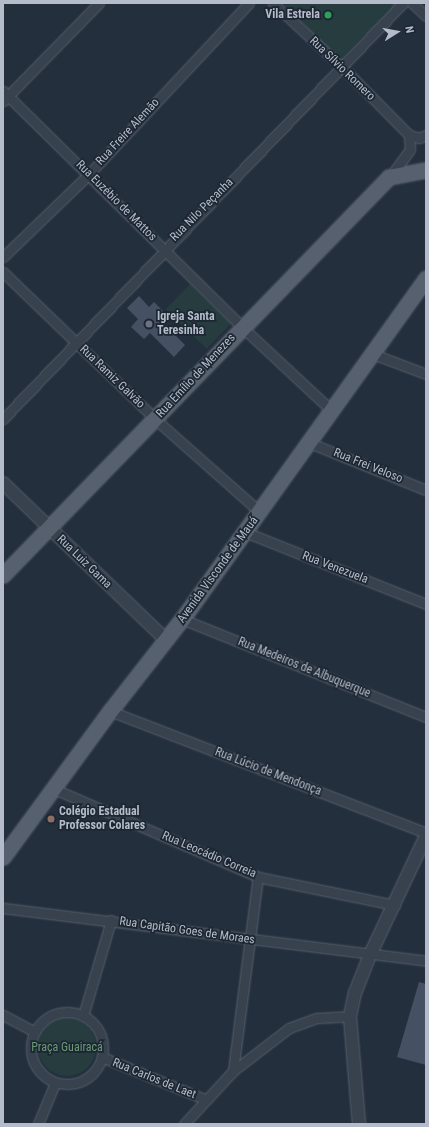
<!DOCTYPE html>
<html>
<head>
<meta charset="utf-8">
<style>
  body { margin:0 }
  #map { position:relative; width:429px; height:1127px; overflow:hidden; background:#242f3e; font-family:"Roboto Condensed",sans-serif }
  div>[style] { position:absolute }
  .green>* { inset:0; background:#263c3f; transform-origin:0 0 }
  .round { border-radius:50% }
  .building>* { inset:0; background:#455162 }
  .roads { filter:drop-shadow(0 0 1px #565f6c) drop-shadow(0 0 1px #565f6c) }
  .minor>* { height:9px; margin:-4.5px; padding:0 4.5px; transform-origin:4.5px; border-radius:4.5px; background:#38414e }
  .minor>.ring { margin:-4.5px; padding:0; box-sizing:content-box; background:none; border:9px solid #38414e; border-radius:50% }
  .tertiary>* { height:12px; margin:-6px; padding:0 6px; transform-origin:6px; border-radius:6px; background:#38414e }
  .primary>* { height:15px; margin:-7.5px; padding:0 7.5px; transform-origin:7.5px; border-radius:7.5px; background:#56606e }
  .dots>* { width:11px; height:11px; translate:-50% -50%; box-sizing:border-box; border:2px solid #1d2633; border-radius:50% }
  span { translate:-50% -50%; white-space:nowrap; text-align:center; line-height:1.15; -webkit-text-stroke:3.5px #1d2633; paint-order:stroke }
  .poi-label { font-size:12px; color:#b4bcc9; font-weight:700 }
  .right { translate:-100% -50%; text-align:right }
  .left { translate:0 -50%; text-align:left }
  .street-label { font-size:12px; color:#b4bcc9 }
  .park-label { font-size:12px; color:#6b9a76 }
  .frame { position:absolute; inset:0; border:4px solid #b4bcc9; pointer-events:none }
  .north { position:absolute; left:377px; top:12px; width:40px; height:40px; -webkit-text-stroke:3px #1d2633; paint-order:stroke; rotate:79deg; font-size:11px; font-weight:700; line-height:16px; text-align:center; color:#b4bcc9 }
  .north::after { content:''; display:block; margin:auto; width:14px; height:18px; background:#b4bcc9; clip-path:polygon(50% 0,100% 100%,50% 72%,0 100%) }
</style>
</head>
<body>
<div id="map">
  <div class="green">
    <i style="clip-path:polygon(283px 3px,398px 3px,340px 60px)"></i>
    <i style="left:190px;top:284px;width:57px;height:35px;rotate:44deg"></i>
    <i class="round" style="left:38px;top:1018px;width:58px;height:58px"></i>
  </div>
  <div class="building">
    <i style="clip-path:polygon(139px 296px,149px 307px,154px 302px,167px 315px,161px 321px,185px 345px,174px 357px,150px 333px,144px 339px,131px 327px,138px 319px,127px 308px)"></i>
    <i style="clip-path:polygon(419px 982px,426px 984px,426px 1065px,397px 1057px)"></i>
  </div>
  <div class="roads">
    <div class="minor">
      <i style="left:273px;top:3px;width:96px;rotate:42.9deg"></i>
      <i style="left:343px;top:68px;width:94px;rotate:45.4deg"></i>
      <i style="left:412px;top:3px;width:19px;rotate:43deg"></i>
      <i style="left:3px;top:91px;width:336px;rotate:44.6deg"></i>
      <i style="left:242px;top:327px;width:123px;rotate:43deg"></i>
      <i style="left:3px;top:101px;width:137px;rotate:-45.6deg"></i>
      <i style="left:409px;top:135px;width:10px;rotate:17deg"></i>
      <i style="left:419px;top:138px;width:8px;rotate:-23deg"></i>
      <i style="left:390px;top:177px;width:34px;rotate:-54deg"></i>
      <i style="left:410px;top:149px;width:14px;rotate:-94deg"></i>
      <i style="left:3px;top:257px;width:120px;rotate:-44deg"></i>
      <i style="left:89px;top:174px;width:234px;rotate:-46.9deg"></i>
      <i style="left:3px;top:272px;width:211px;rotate:44deg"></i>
      <i style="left:155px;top:419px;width:140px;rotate:41.5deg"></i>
      <i style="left:373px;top:354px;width:57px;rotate:20.7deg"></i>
      <i style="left:3px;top:419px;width:577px;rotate:-46.12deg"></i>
      <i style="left:310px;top:443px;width:125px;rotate:22.1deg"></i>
      <i style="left:245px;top:532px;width:195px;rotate:21.7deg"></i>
      <i style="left:182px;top:619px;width:263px;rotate:21.9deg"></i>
      <i style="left:110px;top:711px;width:339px;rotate:21.1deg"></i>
      <i style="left:54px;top:789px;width:222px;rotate:23.3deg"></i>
      <i style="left:258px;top:877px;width:140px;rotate:11.6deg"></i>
      <i style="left:3px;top:908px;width:426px;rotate:7.1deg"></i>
      <i class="ring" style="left:31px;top:1012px;width:63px;height:63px"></i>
      <i style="left:3px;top:1015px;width:36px;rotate:28deg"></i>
      <i style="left:83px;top:1016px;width:100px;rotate:-73.7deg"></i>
      <i style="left:102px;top:1057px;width:113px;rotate:22.3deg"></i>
      <i style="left:233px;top:1071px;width:196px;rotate:-82.7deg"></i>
      <i style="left:38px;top:1124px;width:44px;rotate:-67.5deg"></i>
      <i style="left:184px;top:1124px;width:72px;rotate:-47.2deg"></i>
      <i style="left:233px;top:1071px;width:71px;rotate:-37.5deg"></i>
      <i style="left:289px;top:1028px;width:30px;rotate:-20deg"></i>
      <i style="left:317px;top:1018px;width:33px;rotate:-3deg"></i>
    </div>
    <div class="tertiary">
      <i style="left:3px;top:483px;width:226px;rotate:43.9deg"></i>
      <i style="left:359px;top:1124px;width:108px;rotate:-94.8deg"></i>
      <i style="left:350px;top:1016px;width:24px;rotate:-78deg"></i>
      <i style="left:355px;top:993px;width:41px;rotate:-68.5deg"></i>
      <i style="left:370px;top:955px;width:132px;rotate:-64.8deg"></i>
    </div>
    <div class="primary">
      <i style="left:3px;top:575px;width:554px;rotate:-45.88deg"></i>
      <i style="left:389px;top:177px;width:38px;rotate:-11deg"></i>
      <i style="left:3px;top:857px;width:181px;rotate:-53.8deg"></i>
      <i style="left:110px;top:711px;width:117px;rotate:-52deg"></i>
      <i style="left:182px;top:619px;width:419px;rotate:-54.4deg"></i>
    </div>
  </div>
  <div class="dots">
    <i style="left:328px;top:15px;background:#2e9e5b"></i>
    <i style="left:149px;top:324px;background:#6b7280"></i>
    <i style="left:51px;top:819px;background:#8d6e63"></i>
  </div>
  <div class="poi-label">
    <span class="right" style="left:320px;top:15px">Vila Estrela</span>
    <span class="left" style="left:157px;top:324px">Igreja Santa<br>Teresinha</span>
    <span class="left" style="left:59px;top:819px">Colégio Estadual<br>Professor Colares</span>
  </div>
  <div class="street-label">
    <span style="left:342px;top:69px;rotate:44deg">Rua Sílvio Romero</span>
    <span style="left:128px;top:132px;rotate:-47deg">Rua Freire Alemão</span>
    <span style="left:116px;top:201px;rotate:45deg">Rua Euzébio de Mattos</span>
    <span style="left:202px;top:210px;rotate:-45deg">Rua Nilo Peçanha</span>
    <span style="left:196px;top:376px;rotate:-47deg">Rua Emílio de Menezes</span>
    <span style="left:112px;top:377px;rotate:44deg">Rua Ramiz Galvão</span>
    <span style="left:368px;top:466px;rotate:22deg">Rua Frei Veloso</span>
    <span style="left:84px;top:562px;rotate:44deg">Rua Luiz Gama</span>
    <span style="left:335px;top:568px;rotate:21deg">Rua Venezuela</span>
    <span style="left:218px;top:570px;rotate:-54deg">Avenida Visconde de Mauá</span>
    <span style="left:304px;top:668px;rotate:22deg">Rua Medeiros de Albuquerque</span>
    <span style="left:268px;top:772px;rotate:21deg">Rua Lúcio de Mendonça</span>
    <span style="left:209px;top:855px;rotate:23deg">Rua Leocádio Correia</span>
    <span style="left:187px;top:931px;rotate:8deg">Rua Capitão Goes de Moraes</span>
    <span style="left:154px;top:1079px;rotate:22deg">Rua Carlos de Laet</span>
  </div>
  <div class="park-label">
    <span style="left:67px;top:1048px">Praça Guairacá</span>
  </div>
  <div class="frame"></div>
  <div class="north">N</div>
</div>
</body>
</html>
